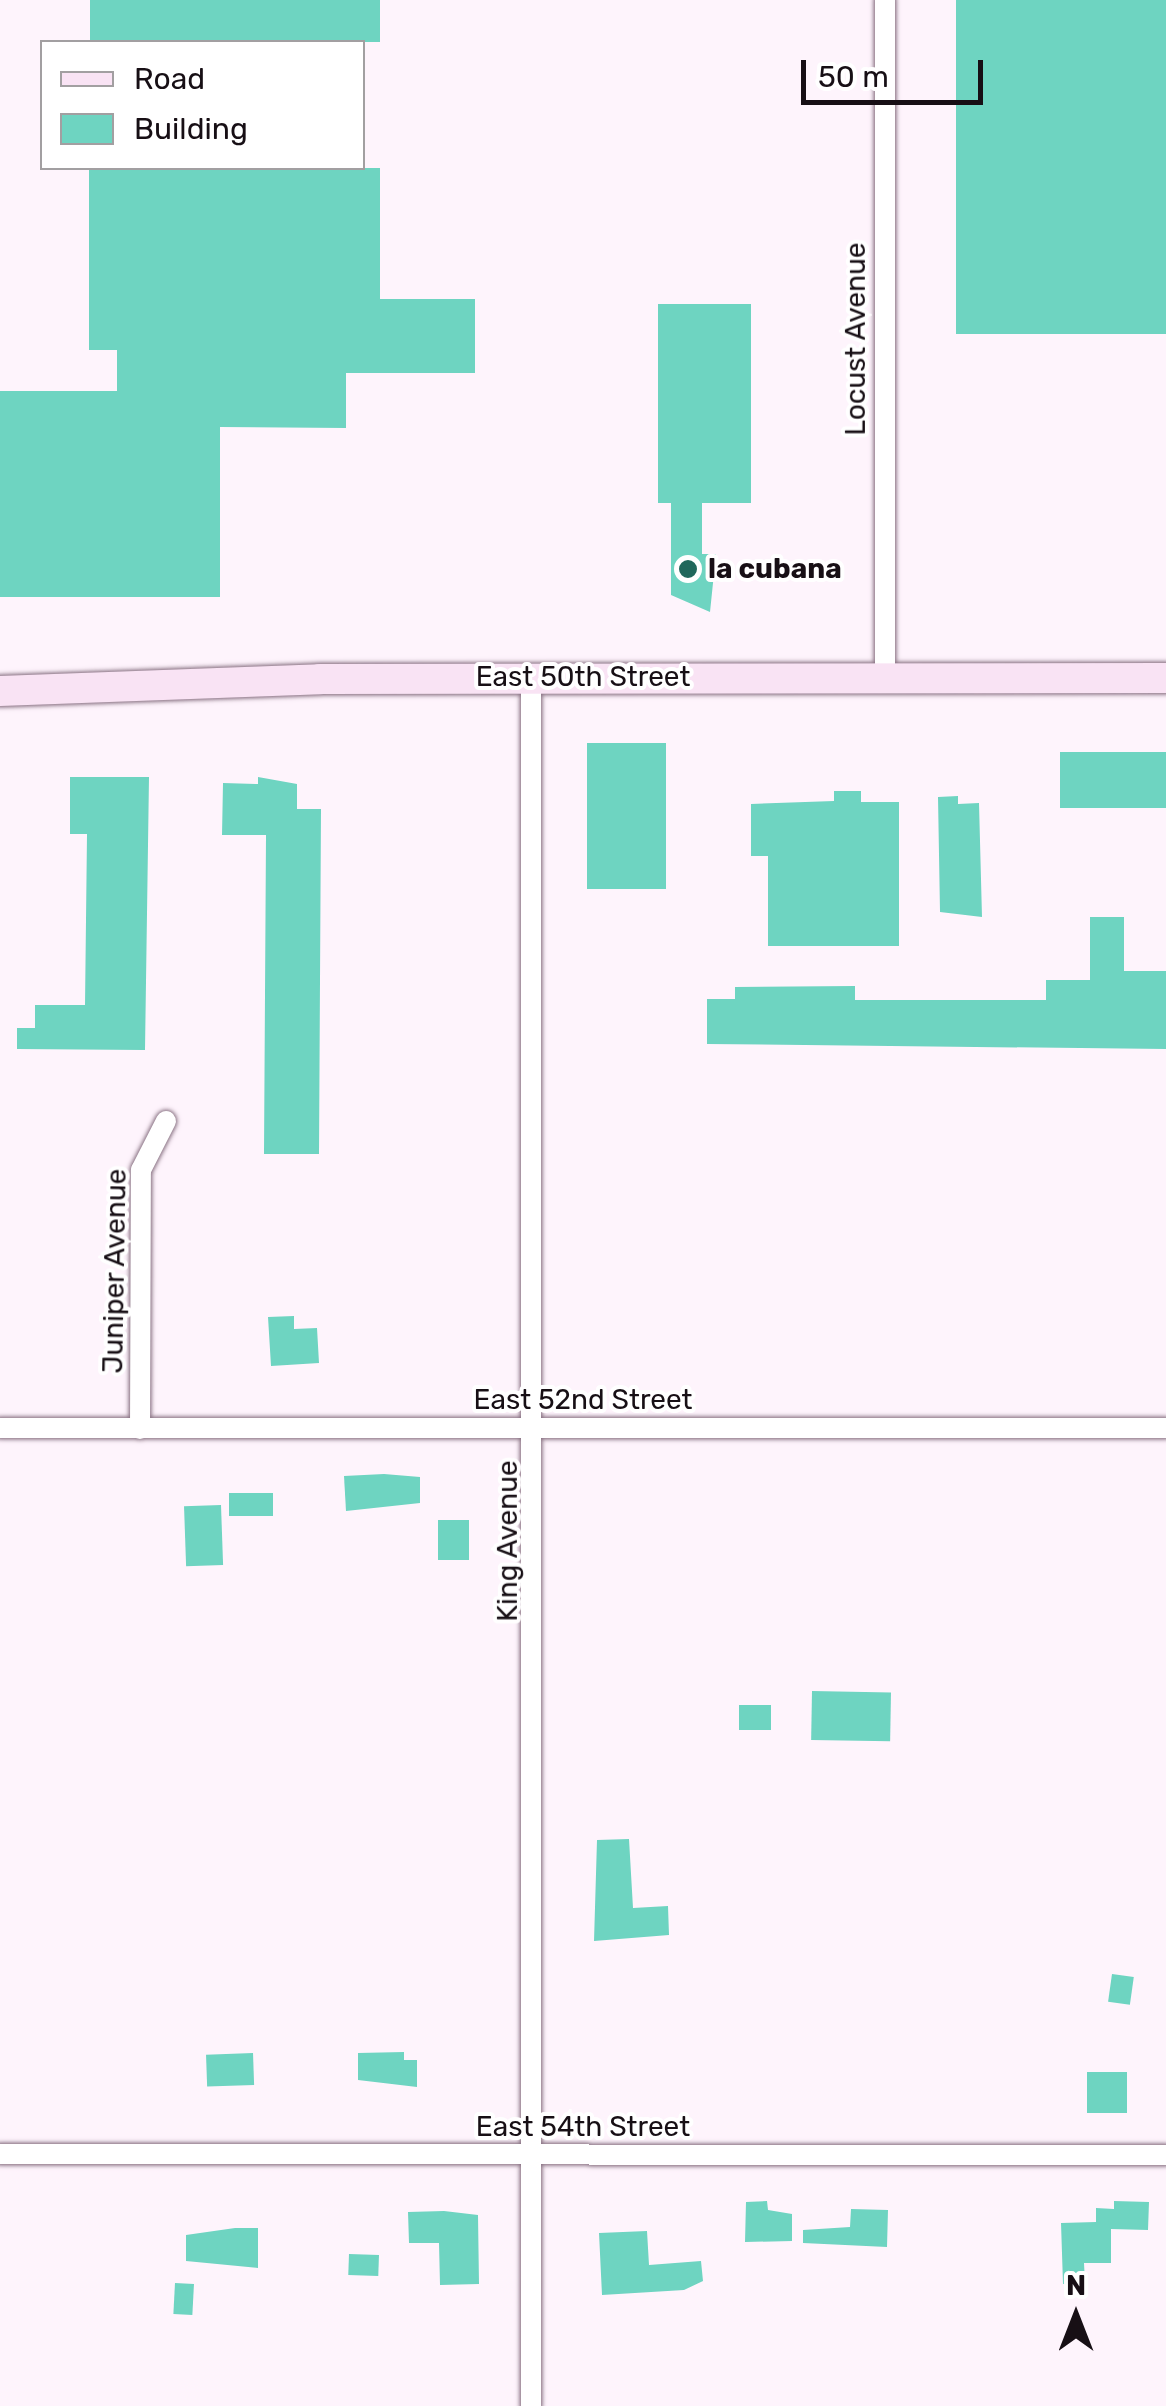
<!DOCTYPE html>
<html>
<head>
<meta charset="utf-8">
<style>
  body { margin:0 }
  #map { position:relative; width:1166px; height:2406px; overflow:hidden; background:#fef4fc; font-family:Rubik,sans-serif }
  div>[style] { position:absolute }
  .building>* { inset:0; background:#6ed4c1; transform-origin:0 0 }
  .roads { filter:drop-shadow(0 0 2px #8a7384) drop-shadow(0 0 2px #8a7384) }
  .minor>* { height:20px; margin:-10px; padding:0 10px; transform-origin:10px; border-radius:10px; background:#fff }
  .secondary>* { height:30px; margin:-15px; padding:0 15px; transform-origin:15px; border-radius:15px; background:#f9e3f4 }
  .dots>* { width:28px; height:28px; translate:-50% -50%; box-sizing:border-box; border:5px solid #fff; border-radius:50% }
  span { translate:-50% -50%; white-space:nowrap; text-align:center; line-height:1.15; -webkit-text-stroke:8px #fff; paint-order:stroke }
  .street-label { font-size:28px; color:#170f15 }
  .poi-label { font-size:28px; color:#170f15; font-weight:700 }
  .left { translate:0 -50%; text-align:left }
  .legend { position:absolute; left:40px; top:40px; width:325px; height:130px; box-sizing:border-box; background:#fff; border:2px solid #a29fa1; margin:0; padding:12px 18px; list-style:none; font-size:30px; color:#170f15 }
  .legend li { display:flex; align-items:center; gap:20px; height:50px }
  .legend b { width:50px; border:2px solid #a29fa1 }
  .north { position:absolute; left:1026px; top:2266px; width:100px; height:100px; -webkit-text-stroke:8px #fff; paint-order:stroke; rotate:0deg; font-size:28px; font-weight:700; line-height:40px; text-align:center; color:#170f15 }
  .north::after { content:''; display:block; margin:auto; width:35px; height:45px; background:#170f15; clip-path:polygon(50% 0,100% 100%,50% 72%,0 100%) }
  .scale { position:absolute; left:801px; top:60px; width:182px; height:45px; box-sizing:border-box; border:5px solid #170f15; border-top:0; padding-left:12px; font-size:30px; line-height:35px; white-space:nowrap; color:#170f15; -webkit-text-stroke:8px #fff; paint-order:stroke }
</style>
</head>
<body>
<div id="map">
  <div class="building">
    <i style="left:90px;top:0;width:290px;height:42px"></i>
    <i style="left:956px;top:0;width:210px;height:334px"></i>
    <i style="clip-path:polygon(89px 168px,380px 168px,380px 299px,475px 299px,475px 373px,346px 373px,346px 428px,220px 427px,220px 597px,0 597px,0 391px,117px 391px,117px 350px,89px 350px)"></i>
    <i style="clip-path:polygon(658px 304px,751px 304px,751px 503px,702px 503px,702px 554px,716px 554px,710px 612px,671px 595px,671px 503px,658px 503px)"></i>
    <i style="left:587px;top:743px;width:79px;height:146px"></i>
    <i style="left:1060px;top:752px;width:106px;height:56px"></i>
    <i style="clip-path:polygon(70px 777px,149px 777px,145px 1050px,17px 1049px,17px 1028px,35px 1028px,35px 1005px,85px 1005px,87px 834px,70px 834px)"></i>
    <i style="clip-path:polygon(258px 777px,297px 784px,297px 809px,321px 809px,319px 1154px,264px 1154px,266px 835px,222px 835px,223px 783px,258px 784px)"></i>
    <i style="clip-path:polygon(834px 791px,861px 791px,861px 802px,899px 802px,899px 946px,768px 946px,768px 856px,751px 856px,751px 804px,834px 801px)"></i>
    <i style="clip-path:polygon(958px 796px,958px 804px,979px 803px,982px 917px,940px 912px,938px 797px)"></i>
    <i style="clip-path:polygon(1090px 917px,1124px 917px,1124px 971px,1166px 971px,1166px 1049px,707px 1044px,707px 999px,735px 999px,735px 987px,855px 986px,855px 1000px,1046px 1000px,1046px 980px,1090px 980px)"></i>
    <i style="clip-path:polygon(294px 1316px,294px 1329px,317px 1328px,319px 1363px,271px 1366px,268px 1317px)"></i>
    <i style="clip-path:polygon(384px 1474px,420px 1477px,420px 1503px,346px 1511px,344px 1476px)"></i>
    <i style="left:229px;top:1493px;width:44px;height:23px"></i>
    <i style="left:221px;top:1505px;width:60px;height:37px;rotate:88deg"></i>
    <i style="left:438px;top:1520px;width:31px;height:40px"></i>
    <i style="left:812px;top:1691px;width:79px;height:49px;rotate:1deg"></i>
    <i style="left:771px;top:1705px;width:25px;height:32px;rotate:90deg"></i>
    <i style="clip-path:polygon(629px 1839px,633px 1908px,668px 1906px,669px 1935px,594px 1941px,597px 1840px)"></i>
    <i style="left:1112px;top:1974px;width:22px;height:28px;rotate:8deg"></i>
    <i style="clip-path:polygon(404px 2052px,404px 2060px,417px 2060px,417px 2087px,358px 2080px,358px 2053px)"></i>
    <i style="left:253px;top:2053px;width:32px;height:47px;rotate:88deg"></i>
    <i style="left:1087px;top:2072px;width:40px;height:41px"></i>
    <i style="clip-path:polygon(767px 2201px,768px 2210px,792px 2214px,792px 2241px,745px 2242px,746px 2202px)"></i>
    <i style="clip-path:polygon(1114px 2201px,1149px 2202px,1148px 2230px,1111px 2229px,1111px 2263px,1084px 2263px,1085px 2283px,1063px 2284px,1061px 2223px,1096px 2222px,1096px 2208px,1114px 2209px)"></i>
    <i style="clip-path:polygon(851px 2209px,888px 2210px,887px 2247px,803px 2243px,803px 2230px,850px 2227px)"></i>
    <i style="clip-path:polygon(444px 2211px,478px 2215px,479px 2284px,440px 2285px,439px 2243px,409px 2243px,408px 2212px)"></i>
    <i style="clip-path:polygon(235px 2228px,258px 2228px,258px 2268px,186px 2261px,186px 2235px)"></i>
    <i style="clip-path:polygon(647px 2231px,649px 2265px,701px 2261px,703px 2281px,684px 2290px,602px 2295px,599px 2233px)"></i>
    <i style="left:349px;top:2254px;width:30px;height:21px;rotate:2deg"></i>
    <i style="left:175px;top:2283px;width:19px;height:31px;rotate:3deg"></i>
  </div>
  <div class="roads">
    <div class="minor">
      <i style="left:885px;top:0;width:678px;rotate:90deg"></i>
      <i style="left:0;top:1428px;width:1166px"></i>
      <i style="left:140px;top:1429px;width:259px;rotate:-89.8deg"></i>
      <i style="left:141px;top:1170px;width:55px;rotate:-63deg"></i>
      <i style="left:0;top:2154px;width:1166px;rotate:0.05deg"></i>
      <i style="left:531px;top:2406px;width:1729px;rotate:-90deg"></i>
    </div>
    <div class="secondary">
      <i style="left:0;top:691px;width:320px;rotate:-2.1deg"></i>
      <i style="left:320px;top:679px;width:846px;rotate:-0.07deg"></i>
    </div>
  </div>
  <div class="dots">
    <i style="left:688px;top:569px;background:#20675b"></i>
  </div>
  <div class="street-label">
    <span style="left:856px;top:339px;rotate:-90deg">Locust Avenue</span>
    <span style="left:583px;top:677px">East 50th Street</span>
    <span style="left:115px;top:1271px;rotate:-89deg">Juniper Avenue</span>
    <span style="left:583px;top:1400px">East 52nd Street</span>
    <span style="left:508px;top:1541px;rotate:-90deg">King Avenue</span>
    <span style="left:583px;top:2127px">East 54th Street</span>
  </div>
  <div class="poi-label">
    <span class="left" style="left:708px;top:569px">la cubana</span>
  </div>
  <ul class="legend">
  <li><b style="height:12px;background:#f9e3f4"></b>Road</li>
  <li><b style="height:28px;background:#6ed4c1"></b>Building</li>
  </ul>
  <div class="north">N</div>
  <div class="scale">50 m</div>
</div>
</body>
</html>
